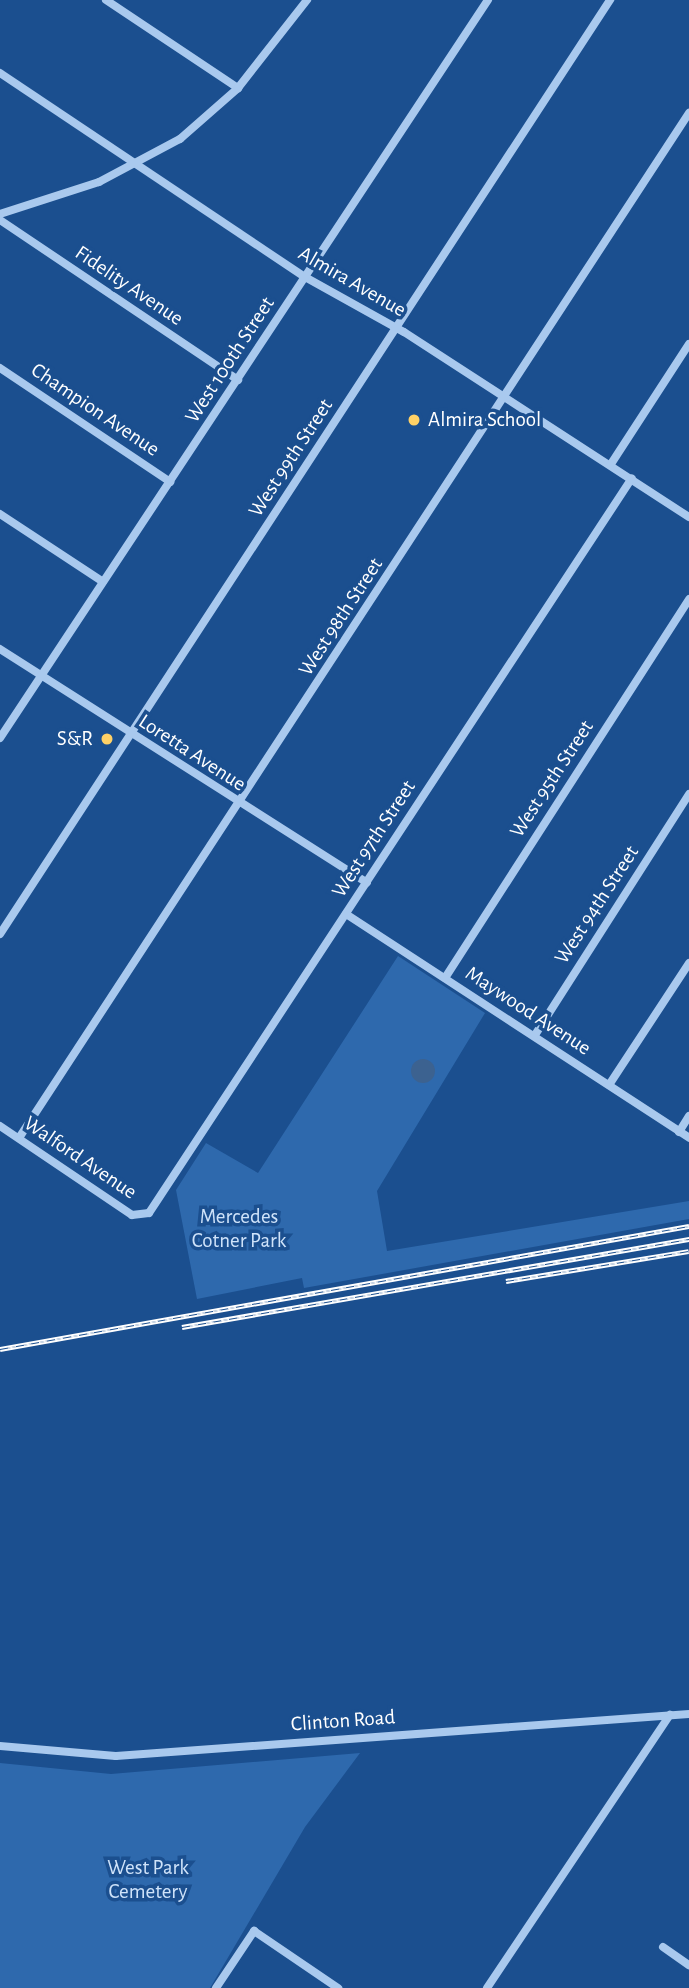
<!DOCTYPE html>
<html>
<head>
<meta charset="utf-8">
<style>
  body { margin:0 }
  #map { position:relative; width:689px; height:1988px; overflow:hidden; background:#1b4f8f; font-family:"Alegreya Sans",sans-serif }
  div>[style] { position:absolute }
  .green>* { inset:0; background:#2e69ad }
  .water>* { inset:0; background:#3c6290 }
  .round { border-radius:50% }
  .minor>* { height:8px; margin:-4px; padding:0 4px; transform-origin:4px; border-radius:4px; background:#a9c9ee }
  .rail>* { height:5px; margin-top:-2.5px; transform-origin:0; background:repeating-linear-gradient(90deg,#1b4f8f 0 8px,#fff 0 16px); box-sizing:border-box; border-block:2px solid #fff }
  .dots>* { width:19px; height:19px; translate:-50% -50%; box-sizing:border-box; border:4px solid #1b4f8f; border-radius:50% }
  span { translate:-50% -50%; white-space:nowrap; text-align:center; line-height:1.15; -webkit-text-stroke:7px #1b4f8f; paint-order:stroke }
  .street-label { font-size:21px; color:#fff }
  .poi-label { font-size:21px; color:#fff }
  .left { translate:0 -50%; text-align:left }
  .right { translate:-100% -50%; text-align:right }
  .park-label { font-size:21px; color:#cfe3fa }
</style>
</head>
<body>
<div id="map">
  <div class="green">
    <i style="clip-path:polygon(398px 956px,485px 1013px,377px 1191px,387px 1251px,689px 1201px,689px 1219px,304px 1288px,302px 1278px,197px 1299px,176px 1190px,206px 1143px,258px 1173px)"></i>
    <i style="clip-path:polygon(360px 1753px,305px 1827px,210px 1988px,0 1988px,0 1763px,111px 1774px)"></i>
  </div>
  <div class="water">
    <i class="round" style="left:411px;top:1059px;width:24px;height:24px"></i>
  </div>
  <div class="minor">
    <i style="left:106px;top:0;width:159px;rotate:33.7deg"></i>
    <i style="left:0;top:73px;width:367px;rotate:33.8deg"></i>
    <i style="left:305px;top:277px;width:113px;rotate:29.1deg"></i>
    <i style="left:404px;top:332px;width:340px;rotate:33deg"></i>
    <i style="left:0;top:214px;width:104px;rotate:-17.9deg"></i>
    <i style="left:99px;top:182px;width:92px;rotate:-28deg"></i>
    <i style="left:180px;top:139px;width:77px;rotate:-41.3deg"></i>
    <i style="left:238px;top:88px;width:112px;rotate:-51.9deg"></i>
    <i style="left:0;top:220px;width:287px;rotate:33.9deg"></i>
    <i style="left:0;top:368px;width:205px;rotate:33.8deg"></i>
    <i style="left:611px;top:464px;width:143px;rotate:-57deg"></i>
    <i style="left:0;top:514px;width:123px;rotate:33.4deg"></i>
    <i style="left:0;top:649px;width:435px;rotate:32.5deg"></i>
    <i style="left:0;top:738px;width:885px;rotate:-56.53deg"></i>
    <i style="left:346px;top:914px;width:410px;rotate:33.1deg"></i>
    <i style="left:0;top:934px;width:1116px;rotate:-56.85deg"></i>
    <i style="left:445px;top:978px;width:451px;rotate:-57.2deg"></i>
    <i style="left:535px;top:1035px;width:286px;rotate:-57.4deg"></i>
    <i style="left:609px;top:1085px;width:146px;rotate:-56.7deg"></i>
    <i style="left:0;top:1126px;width:159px;rotate:34deg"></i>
    <i style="left:132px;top:1215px;width:17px;rotate:-7deg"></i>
    <i style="left:149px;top:1213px;width:879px;rotate:-56.69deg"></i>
    <i style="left:679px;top:1132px;width:19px;rotate:-58deg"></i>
    <i style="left:19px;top:1138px;width:1225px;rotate:-56.83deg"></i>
    <i style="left:0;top:1746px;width:116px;rotate:4.9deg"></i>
    <i style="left:116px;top:1756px;width:575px;rotate:-4.19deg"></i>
    <i style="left:663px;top:1947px;width:32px;rotate:35deg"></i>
    <i style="left:216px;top:1988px;width:69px;rotate:-56.3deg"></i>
    <i style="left:254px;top:1931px;width:102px;rotate:34.2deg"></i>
    <i style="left:487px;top:1988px;width:329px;rotate:-56.2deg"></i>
  </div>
  <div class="rail">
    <i style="left:506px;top:1281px;width:185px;rotate:-9.3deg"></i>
    <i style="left:182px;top:1327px;width:515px;rotate:-9.85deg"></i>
    <i style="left:0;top:1349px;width:700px;rotate:-10.12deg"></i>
  </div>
  <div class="dots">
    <i style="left:414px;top:420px;background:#ffd166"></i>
    <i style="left:107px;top:739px;background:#ffd166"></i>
  </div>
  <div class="street-label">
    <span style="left:352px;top:282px;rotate:30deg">Almira Avenue</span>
    <span style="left:129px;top:286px;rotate:34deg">Fidelity Avenue</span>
    <span style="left:230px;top:360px;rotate:-57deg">West 100th Street</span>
    <span style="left:95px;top:410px;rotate:34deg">Champion Avenue</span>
    <span style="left:291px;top:458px;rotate:-57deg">West 99th Street</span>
    <span style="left:341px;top:617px;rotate:-57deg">West 98th Street</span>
    <span style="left:192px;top:753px;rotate:33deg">Loretta Avenue</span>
    <span style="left:552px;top:779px;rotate:-57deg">West 95th Street</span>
    <span style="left:374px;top:839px;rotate:-57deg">West 97th Street</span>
    <span style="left:597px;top:905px;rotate:-57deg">West 94th Street</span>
    <span style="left:528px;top:1011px;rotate:33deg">Maywood Avenue</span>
    <span style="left:80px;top:1158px;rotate:34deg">Walford Avenue</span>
    <span style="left:343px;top:1721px;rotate:-4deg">Clinton Road</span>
  </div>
  <div class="poi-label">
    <span class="left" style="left:428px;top:420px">Almira School</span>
    <span class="right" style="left:93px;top:739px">S&amp;R</span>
  </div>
  <div class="park-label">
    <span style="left:239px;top:1229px">Mercedes<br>Cotner Park</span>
    <span style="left:148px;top:1880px">West Park<br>Cemetery</span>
  </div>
</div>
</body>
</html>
